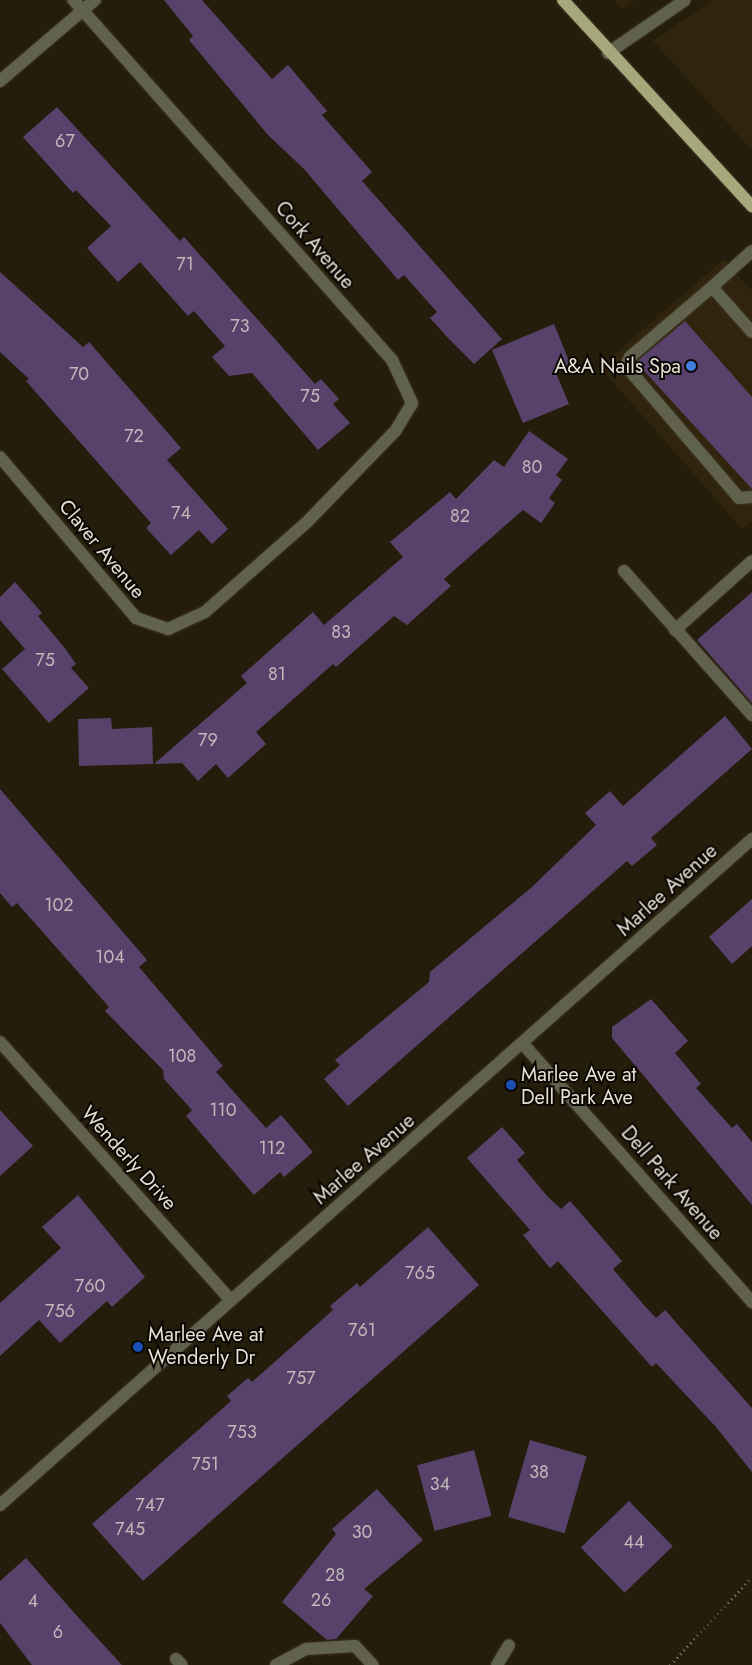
<!DOCTYPE html>
<html>
<head>
<meta charset="utf-8">
<style>
  body { margin:0 }
  #map { position:relative; width:752px; height:1665px; overflow:hidden; background:#251d0b; font-family:Jost,sans-serif }
  div>[style] { position:absolute }
  .built>* { inset:0; background:#30250c }
  .building>* { inset:0; background:#58426b; transform-origin:0 0 }
  .path>* { height:3px; margin-top:-1.5px; transform-origin:0; background:repeating-linear-gradient(90deg,#716a5b 0 1px,transparent 0 5px) }
  .roads { filter:drop-shadow(0 0 1px #403827) drop-shadow(0 0 1px #403827) }
  .minor>* { height:12px; margin:-6px; padding:0 6px; transform-origin:6px; border-radius:6px; background:#61624d }
  .major>* { height:12px; margin:-6px; padding:0 6px; transform-origin:6px; border-radius:6px; background:#a6a77b }
  .dots>* { width:14px; height:14px; translate:-50% -50%; box-sizing:border-box; border:2px solid #0b0703; border-radius:50% }
  span { translate:-50% -50%; white-space:nowrap; text-align:center; line-height:1.15; -webkit-text-stroke:4px #0b0703; paint-order:stroke }
  .number-label { font-size:18px; color:#c2b8ba }
  .number-label span { -webkit-text-stroke-width:0 }
  .street-label { font-size:20px; color:#e5e0d5 }
  .poi-label { font-size:20px; color:#e5e0d5 }
  .right { translate:-100% -50%; text-align:right }
  .left { translate:0 -50%; text-align:left }
</style>
</head>
<body>
<div id="map">
  <div class="built">
    <i style="clip-path:polygon(614px 0,636px 0,622px 9px)"></i>
    <i style="clip-path:polygon(712px 0,752px 0,752px 150px,653px 41px)"></i>
    <i style="clip-path:polygon(724px 259px,752px 291px,752px 521px,742px 529px,600px 367px)"></i>
  </div>
  <div class="building">
    <i style="clip-path:polygon(164px 0,202px 0,272px 79px,288px 65px,327px 111px,322px 115px,372px 172px,362px 181px,502px 339px,474px 364px,448px 338px,430px 318px,437px 312px,404px 275px,398px 280px,304px 169px,268px 135px,189px 40px,193px 36px)"></i>
    <i style="clip-path:polygon(57px 107px,180px 241px,184px 237px,315px 384px,321px 379px,339px 399px,333px 404px,350px 423px,318px 450px,252px 373px,229px 376px,212px 357px,225px 346px,194px 311px,188px 316px,140px 262px,118px 282px,87px 248px,111px 226px,76px 190px,73px 193px,23px 137px)"></i>
    <i style="clip-path:polygon(0 272px,83px 347px,89px 342px,181px 448px,167px 460px,228px 529px,212px 544px,199px 530px,171px 555px,146px 528px,151px 523px,26px 381px,29px 379px,0 352px)"></i>
    <i style="clip-path:polygon(685px 321px,752px 397px,752px 489px,636px 362px)"></i>
    <i style="clip-path:polygon(554px 324px,571px 366px,556px 373px,569px 404px,523px 423px,492px 350px)"></i>
    <i style="clip-path:polygon(529px 431px,568px 459px,556px 475px,562px 480px,549px 498px,555px 503px,541px 523px,523px 510px,444px 579px,451px 586px,407px 625px,394px 616px,336px 667px,333px 664px,256px 732px,266px 744px,228px 778px,216px 764px,198px 781px,182px 763px,154px 764px,247px 683px,241px 676px,313px 612px,324px 625px,403px 557px,390px 542px,450px 492px,456px 499px,494px 460px,504px 467px)"></i>
    <i style="clip-path:polygon(15px 582px,42px 613px,38px 616px,64px 647px,76px 664px,71px 668px,89px 688px,49px 723px,2px 669px,25px 649px,0 620px,0 597px)"></i>
    <i style="clip-path:polygon(752px 592px,752px 703px,697px 640px)"></i>
    <i style="clip-path:polygon(725px 716px,752px 749px,651px 838px,657px 845px,632px 866px,627px 861px,348px 1106px,324px 1079px,340px 1065px,335px 1060px,429px 982px,430px 972px,532px 887px,596px 825px,585px 813px,610px 791px,623px 806px)"></i>
    <i style="clip-path:polygon(111px 718px,112px 729px,152px 727px,153px 764px,79px 766px,78px 719px)"></i>
    <i style="clip-path:polygon(0 789px,147px 960px,139px 967px,223px 1066px,216px 1072px,266px 1128px,281px 1115px,313px 1152px,284px 1177px,280px 1172px,254px 1195px,186px 1116px,192px 1110px,164px 1079px,163px 1070px,105px 1011px,109px 1007px,17px 903px,12px 907px,0 893px)"></i>
    <i style="clip-path:polygon(752px 899px,752px 946px,732px 964px,709px 937px)"></i>
    <i style="clip-path:polygon(651px 999px,688px 1041px,675px 1053px,701px 1084px,696px 1088px,732px 1128px,737px 1124px,752px 1142px,752px 1205px,612px 1038px,612px 1027px)"></i>
    <i style="clip-path:polygon(0 1110px,33px 1146px,0 1176px)"></i>
    <i style="clip-path:polygon(502px 1127px,525px 1153px,517px 1160px,548px 1197px,561px 1209px,570px 1201px,622px 1261px,613px 1269px,643px 1304px,656px 1318px,665px 1310px,752px 1408px,752px 1472px,716px 1427px,656px 1363px,652px 1367px,558px 1261px,550px 1268px,523px 1235px,530px 1230px,467px 1158px)"></i>
    <i style="clip-path:polygon(78px 1195px,145px 1277px,112px 1307px,107px 1301px,60px 1343px,39px 1320px,0 1356px,0 1303px,61px 1248px,42px 1227px)"></i>
    <i style="clip-path:polygon(428px 1227px,479px 1285px,143px 1581px,92px 1524px,231px 1401px,227px 1396px,248px 1378px,252px 1382px,333px 1310px,330px 1306px,357px 1283px,360px 1287px)"></i>
    <i style="left:530px;top:1440px;width:59px;height:80px;rotate:16deg"></i>
    <i style="left:474px;top:1450px;width:68px;height:59px;rotate:75deg"></i>
    <i style="clip-path:polygon(377px 1489px,423px 1540px,364px 1589px,373px 1596px,336px 1639px,327px 1640px,282px 1602px,336px 1534px,332px 1529px)"></i>
    <i style="left:629px;top:1501px;width:63px;height:67px;rotate:46deg"></i>
    <i style="clip-path:polygon(26px 1558px,77px 1616px,122px 1665px,32px 1665px,0 1623px,0 1581px)"></i>
  </div>
  <div class="path">
    <i style="left:670px;top:1665px;width:120px;rotate:-47deg"></i>
  </div>
  <div class="roads">
    <div class="minor">
      <i style="left:608px;top:53px;width:93px;rotate:-34.5deg"></i>
      <i style="left:0;top:81px;width:125px;rotate:-40.5deg"></i>
      <i style="left:752px;top:251px;width:54px;rotate:138deg"></i>
      <i style="left:712px;top:287px;width:60px;rotate:48.4deg"></i>
      <i style="left:712px;top:287px;width:108px;rotate:139.5deg"></i>
      <i style="left:630px;top:357px;width:10px;rotate:114deg"></i>
      <i style="left:626px;top:366px;width:174px;rotate:49.4deg"></i>
      <i style="left:739px;top:498px;width:13px;rotate:-4deg"></i>
      <i style="left:0;top:457px;width:211px;rotate:49.8deg"></i>
      <i style="left:136px;top:618px;width:34px;rotate:19deg"></i>
      <i style="left:168px;top:629px;width:41px;rotate:-24.7deg"></i>
      <i style="left:205px;top:612px;width:136px;rotate:-41.4deg"></i>
      <i style="left:307px;top:522px;width:128px;rotate:-45.9deg"></i>
      <i style="left:396px;top:430px;width:31px;rotate:-59deg"></i>
      <i style="left:412px;top:403px;width:47px;rotate:-114.9deg"></i>
      <i style="left:392px;top:360px;width:481px;rotate:-131.5deg"></i>
      <i style="left:624px;top:571px;width:193px;rotate:48.4deg"></i>
      <i style="left:675px;top:630px;width:103px;rotate:-41.9deg"></i>
      <i style="left:0;top:1042px;width:345px;rotate:48.2deg"></i>
      <i style="left:524px;top:1045px;width:344px;rotate:48.4deg"></i>
      <i style="left:0;top:1505px;width:1005px;rotate:-41.53deg"></i>
      <i style="left:176px;top:1659px;width:8px;rotate:45deg"></i>
      <i style="left:276px;top:1665px;width:34px;rotate:-28deg"></i>
      <i style="left:306px;top:1649px;width:49px;rotate:-3.5deg"></i>
      <i style="left:355px;top:1646px;width:26px;rotate:47deg"></i>
      <i style="left:497px;top:1665px;width:23px;rotate:-59deg"></i>
    </div>
    <div class="major">
      <i style="left:563px;top:0;width:280px;rotate:47.5deg"></i>
    </div>
  </div>
  <div class="dots">
    <i style="left:691px;top:366px;background:#3f7fe0"></i>
    <i style="left:511px;top:1085px;background:#1a4fb4"></i>
    <i style="left:138px;top:1347px;background:#1a4fb4"></i>
  </div>
  <div class="number-label">
    <span style="left:65px;top:141px">67</span>
    <span style="left:185px;top:264px">71</span>
    <span style="left:240px;top:326px">73</span>
    <span style="left:79px;top:374px">70</span>
    <span style="left:310px;top:396px">75</span>
    <span style="left:134px;top:436px">72</span>
    <span style="left:532px;top:467px">80</span>
    <span style="left:181px;top:513px">74</span>
    <span style="left:460px;top:516px">82</span>
    <span style="left:341px;top:632px">83</span>
    <span style="left:45px;top:660px">75</span>
    <span style="left:277px;top:674px">81</span>
    <span style="left:208px;top:740px">79</span>
    <span style="left:59px;top:905px">102</span>
    <span style="left:110px;top:957px">104</span>
    <span style="left:182px;top:1056px">108</span>
    <span style="left:223px;top:1110px">110</span>
    <span style="left:272px;top:1148px">112</span>
    <span style="left:420px;top:1273px">765</span>
    <span style="left:90px;top:1286px">760</span>
    <span style="left:60px;top:1311px">756</span>
    <span style="left:362px;top:1330px">761</span>
    <span style="left:301px;top:1378px">757</span>
    <span style="left:242px;top:1432px">753</span>
    <span style="left:205px;top:1464px">751</span>
    <span style="left:539px;top:1472px">38</span>
    <span style="left:440px;top:1484px">34</span>
    <span style="left:150px;top:1505px">747</span>
    <span style="left:130px;top:1529px">745</span>
    <span style="left:362px;top:1532px">30</span>
    <span style="left:634px;top:1542px">44</span>
    <span style="left:335px;top:1575px">28</span>
    <span style="left:321px;top:1600px">26</span>
    <span style="left:33px;top:1601px">4</span>
    <span style="left:58px;top:1632px">6</span>
  </div>
  <div class="street-label">
    <span style="left:315px;top:245px;rotate:49deg">Cork Avenue</span>
    <span style="left:102px;top:549px;rotate:50deg">Claver Avenue</span>
    <span style="left:667px;top:890px;rotate:-42deg">Marlee Avenue</span>
    <span style="left:129px;top:1158px;rotate:48deg">Wenderly Drive</span>
    <span style="left:364px;top:1159px;rotate:-41deg">Marlee Avenue</span>
    <span style="left:672px;top:1183px;rotate:49deg">Dell Park Avenue</span>
  </div>
  <div class="poi-label">
    <span class="right" style="left:681px;top:366px">A&amp;A Nails Spa</span>
    <span class="left" style="left:521px;top:1086px">Marlee Ave at<br>Dell Park Ave</span>
    <span class="left" style="left:148px;top:1346px">Marlee Ave at<br>Wenderly Dr</span>
  </div>
</div>
</body>
</html>
